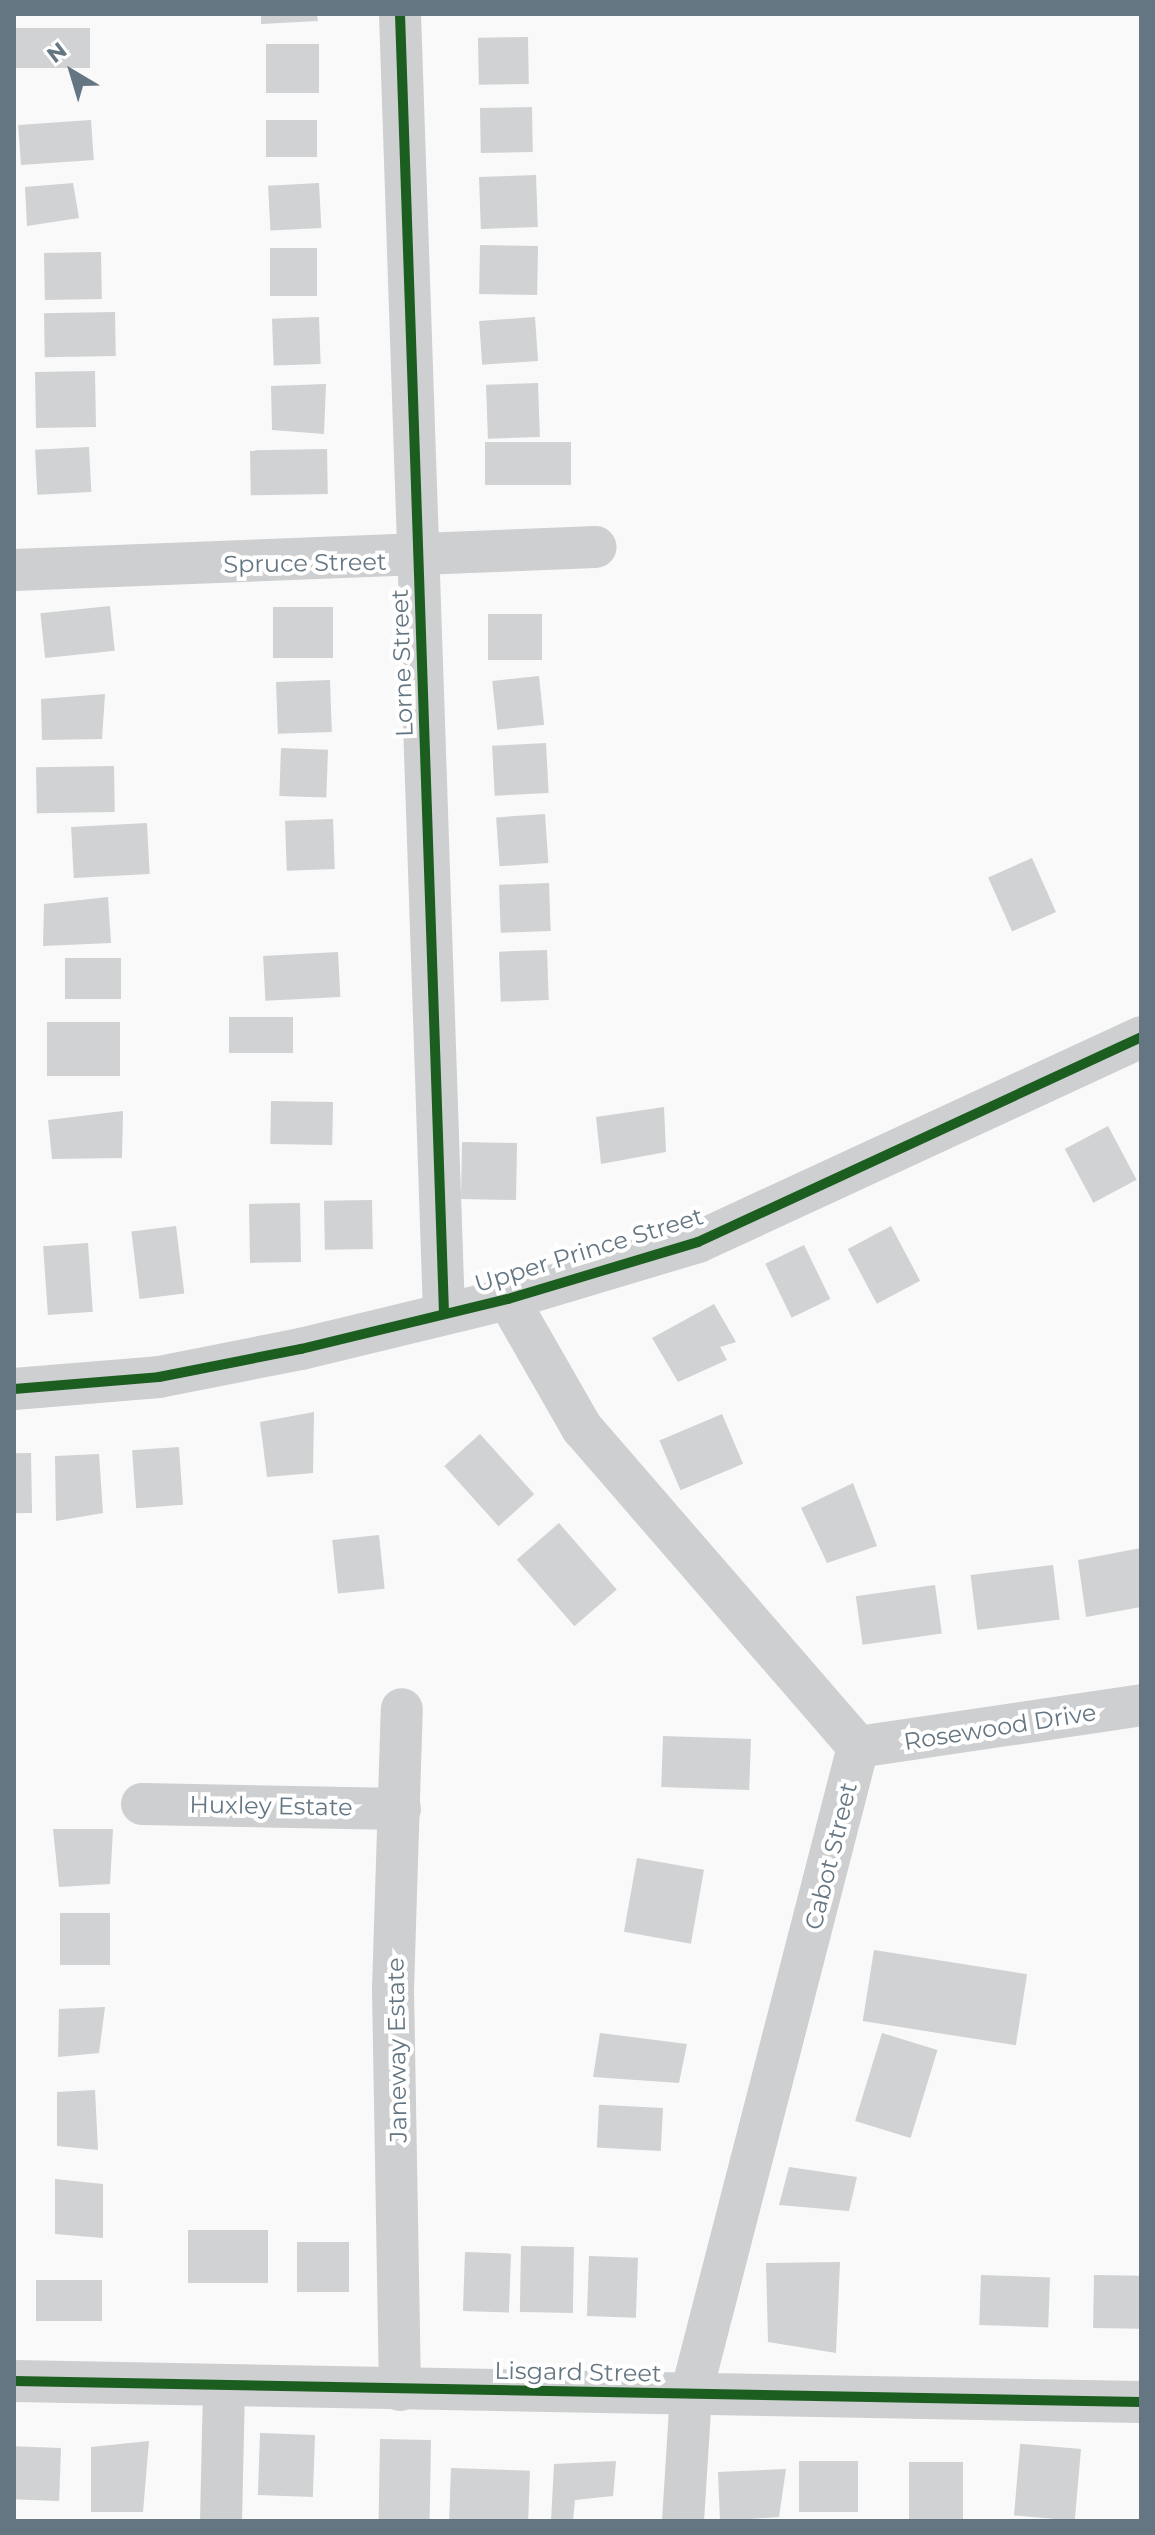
<!DOCTYPE html>
<html>
<head>
<meta charset="utf-8">
<style>
  body { margin:0 }
  #map { position:relative; width:1155px; height:2535px; overflow:hidden; background:#f9f9f9; font-family:Montserrat,sans-serif }
  div>[style] { position:absolute }
  .building>* { inset:0; background:#d0d2d3; transform-origin:0 0 }
  .minor>* { height:42px; margin:-21px; padding:0 21px; transform-origin:21px; border-radius:21px; background:#cecfd0 }
  .cycleway>* { height:10px; margin:-5px; padding:0 5px; transform-origin:5px; border-radius:5px; background:#1b5e20 }
  span { translate:-50% -50%; white-space:nowrap; text-align:center; line-height:1.15; -webkit-text-stroke:8px #fff; paint-order:stroke }
  .street-label { font-size:24px; color:#657683 }
  .frame { position:absolute; inset:0; border:16px solid #657683; pointer-events:none }
  .north { position:absolute; left:32px; top:32px; width:80px; height:80px; -webkit-text-stroke:6px #fff; paint-order:stroke; rotate:322deg; font-size:22px; font-weight:700; line-height:32px; text-align:center; color:#657683 }
  .north::after { content:''; display:block; margin:auto; width:28px; height:36px; background:#657683; clip-path:polygon(50% 0,100% 100%,50% 72%,0 100%) }
</style>
</head>
<body>
<div id="map">
  <div class="building">
    <i style="clip-path:polygon(261px 14px,317px 14px,318px 21px,261px 24px)"></i>
    <i style="left:90px;top:28px;width:40px;height:76px;rotate:90deg"></i>
    <i style="left:528px;top:37px;width:47px;height:50px;rotate:89deg"></i>
    <i style="left:319px;top:44px;width:49px;height:53px;rotate:90deg"></i>
    <i style="left:532px;top:107px;width:45px;height:52px;rotate:89deg"></i>
    <i style="left:91px;top:120px;width:40px;height:73px;rotate:86deg"></i>
    <i style="left:266px;top:120px;width:51px;height:37px"></i>
    <i style="left:536px;top:175px;width:52px;height:57px;rotate:88deg"></i>
    <i style="clip-path:polygon(73px 183px,79px 218px,27px 226px,25px 187px)"></i>
    <i style="left:319px;top:183px;width:45px;height:51px;rotate:87deg"></i>
    <i style="left:538px;top:246px;width:49px;height:58px;rotate:91deg"></i>
    <i style="left:317px;top:248px;width:48px;height:47px;rotate:90deg"></i>
    <i style="left:101px;top:252px;width:47px;height:57px;rotate:89deg"></i>
    <i style="left:115px;top:312px;width:44px;height:71px;rotate:89deg"></i>
    <i style="left:319px;top:317px;width:47px;height:47px;rotate:88deg"></i>
    <i style="left:535px;top:317px;width:44px;height:56px;rotate:86deg"></i>
    <i style="left:95px;top:371px;width:56px;height:60px;rotate:89deg"></i>
    <i style="left:538px;top:383px;width:54px;height:52px;rotate:88deg"></i>
    <i style="clip-path:polygon(326px 384px,324px 434px,272px 430px,271px 386px)"></i>
    <i style="left:571px;top:442px;width:43px;height:86px;rotate:90deg"></i>
    <i style="left:89px;top:447px;width:45px;height:54px;rotate:87deg"></i>
    <i style="left:327px;top:449px;width:45px;height:77px;rotate:89deg"></i>
    <i style="left:110px;top:606px;width:45px;height:70px;rotate:84deg"></i>
    <i style="left:333px;top:607px;width:51px;height:60px;rotate:90deg"></i>
    <i style="left:488px;top:614px;width:54px;height:46px"></i>
    <i style="left:539px;top:676px;width:49px;height:47px;rotate:84deg"></i>
    <i style="left:330px;top:680px;width:52px;height:54px;rotate:88deg"></i>
    <i style="clip-path:polygon(105px 694px,102px 739px,42px 740px,41px 699px)"></i>
    <i style="left:546px;top:743px;width:50px;height:54px;rotate:87deg"></i>
    <i style="left:281px;top:748px;width:47px;height:48px;rotate:2deg"></i>
    <i style="left:114px;top:766px;width:46px;height:78px;rotate:89deg"></i>
    <i style="left:545px;top:814px;width:49px;height:49px;rotate:86deg"></i>
    <i style="left:333px;top:819px;width:50px;height:48px;rotate:88deg"></i>
    <i style="left:147px;top:823px;width:51px;height:76px;rotate:87deg"></i>
    <i style="left:1032px;top:858px;width:59px;height:48px;rotate:66deg"></i>
    <i style="left:549px;top:883px;width:48px;height:50px;rotate:88deg"></i>
    <i style="clip-path:polygon(108px 897px,111px 943px,43px 946px,44px 904px)"></i>
    <i style="left:547px;top:950px;width:50px;height:48px;rotate:88deg"></i>
    <i style="left:338px;top:952px;width:45px;height:75px;rotate:87deg"></i>
    <i style="left:121px;top:958px;width:41px;height:56px;rotate:90deg"></i>
    <i style="left:293px;top:1017px;width:36px;height:64px;rotate:90deg"></i>
    <i style="left:120px;top:1022px;width:54px;height:73px;rotate:90deg"></i>
    <i style="left:333px;top:1102px;width:43px;height:62px;rotate:91deg"></i>
    <i style="clip-path:polygon(664px 1107px,666px 1152px,601px 1164px,596px 1117px)"></i>
    <i style="clip-path:polygon(123px 1111px,122px 1158px,52px 1159px,48px 1120px)"></i>
    <i style="left:1108px;top:1126px;width:61px;height:49px;rotate:62deg"></i>
    <i style="left:517px;top:1143px;width:57px;height:55px;rotate:91deg"></i>
    <i style="left:372px;top:1200px;width:49px;height:48px;rotate:89deg"></i>
    <i style="left:300px;top:1203px;width:59px;height:51px;rotate:89deg"></i>
    <i style="left:176px;top:1226px;width:68px;height:45px;rotate:83deg"></i>
    <i style="left:891px;top:1226px;width:62px;height:49px;rotate:62deg"></i>
    <i style="left:88px;top:1243px;width:69px;height:45px;rotate:86deg"></i>
    <i style="left:804px;top:1245px;width:60px;height:43px;rotate:64deg"></i>
    <i style="clip-path:polygon(714px 1304px,736px 1342px,720px 1347px,727px 1360px,678px 1382px,652px 1338px)"></i>
    <i style="clip-path:polygon(314px 1412px,313px 1473px,267px 1477px,260px 1422px)"></i>
    <i style="left:722px;top:1414px;width:54px;height:68px;rotate:67deg"></i>
    <i style="left:480px;top:1434px;width:81px;height:48px;rotate:48deg"></i>
    <i style="left:179px;top:1447px;width:58px;height:47px;rotate:86deg"></i>
    <i style="left:31px;top:1453px;width:60px;height:17px;rotate:89deg"></i>
    <i style="clip-path:polygon(99px 1454px,103px 1513px,56px 1521px,55px 1456px)"></i>
    <i style="clip-path:polygon(853px 1483px,877px 1546px,827px 1563px,801px 1508px)"></i>
    <i style="left:559px;top:1523px;width:88px;height:56px;rotate:49deg"></i>
    <i style="left:379px;top:1535px;width:54px;height:47px;rotate:84deg"></i>
    <i style="clip-path:polygon(1141px 1548px,1141px 1607px,1086px 1617px,1078px 1560px)"></i>
    <i style="left:1053px;top:1565px;width:55px;height:83px;rotate:83deg"></i>
    <i style="left:935px;top:1585px;width:49px;height:80px;rotate:82deg"></i>
    <i style="left:663px;top:1736px;width:88px;height:51px;rotate:2deg"></i>
    <i style="clip-path:polygon(53px 1829px,113px 1829px,110px 1884px,59px 1887px)"></i>
    <i style="left:637px;top:1858px;width:68px;height:75px;rotate:10deg"></i>
    <i style="left:110px;top:1913px;width:52px;height:50px;rotate:90deg"></i>
    <i style="left:874px;top:1950px;width:155px;height:72px;rotate:9deg"></i>
    <i style="clip-path:polygon(105px 2007px,99px 2053px,58px 2057px,59px 2009px)"></i>
    <i style="clip-path:polygon(600px 2033px,687px 2044px,679px 2083px,593px 2077px)"></i>
    <i style="left:882px;top:2033px;width:58px;height:92px;rotate:17deg"></i>
    <i style="clip-path:polygon(95px 2090px,98px 2150px,57px 2146px,57px 2092px)"></i>
    <i style="left:663px;top:2108px;width:43px;height:64px;rotate:93deg"></i>
    <i style="clip-path:polygon(789px 2167px,857px 2177px,849px 2211px,779px 2205px)"></i>
    <i style="clip-path:polygon(55px 2179px,103px 2184px,103px 2238px,55px 2234px)"></i>
    <i style="left:188px;top:2230px;width:80px;height:53px"></i>
    <i style="left:349px;top:2242px;width:50px;height:52px;rotate:90deg"></i>
    <i style="left:521px;top:2246px;width:53px;height:66px;rotate:1deg"></i>
    <i style="left:465px;top:2252px;width:46px;height:59px;rotate:2deg"></i>
    <i style="left:589px;top:2256px;width:49px;height:60px;rotate:2deg"></i>
    <i style="clip-path:polygon(840px 2262px,836px 2353px,768px 2342px,766px 2263px)"></i>
    <i style="left:981px;top:2275px;width:69px;height:50px;rotate:2deg"></i>
    <i style="left:1094px;top:2275px;width:47px;height:53px;rotate:1deg"></i>
    <i style="left:36px;top:2280px;width:66px;height:41px"></i>
    <i style="left:315px;top:2435px;width:62px;height:55px;rotate:92deg"></i>
    <i style="left:431px;top:2440px;width:81px;height:51px;rotate:91deg"></i>
    <i style="clip-path:polygon(149px 2441px,143px 2512px,91px 2512px,91px 2447px)"></i>
    <i style="left:61px;top:2448px;width:53px;height:47px;rotate:92deg"></i>
    <i style="left:1081px;top:2449px;width:72px;height:61px;rotate:95deg"></i>
    <i style="clip-path:polygon(616px 2461px,613px 2496px,575px 2500px,573px 2521px,551px 2521px,554px 2464px)"></i>
    <i style="left:799px;top:2461px;width:59px;height:51px"></i>
    <i style="left:909px;top:2462px;width:54px;height:58px"></i>
    <i style="left:451px;top:2468px;width:79px;height:53px;rotate:2deg"></i>
    <i style="clip-path:polygon(786px 2469px,779px 2517px,720px 2521px,718px 2472px)"></i>
  </div>
  <div class="minor">
    <i style="left:400px;top:14px;width:1298px;rotate:88.06deg"></i>
    <i style="left:14px;top:570px;width:582px;rotate:-2.26deg"></i>
    <i style="left:508px;top:1299px;width:149px;rotate:60.2deg"></i>
    <i style="left:582px;top:1428px;width:422px;rotate:49.1deg"></i>
    <i style="left:14px;top:1389px;width:145px;rotate:-4.7deg"></i>
    <i style="left:159px;top:1377px;width:145px;rotate:-11.2deg"></i>
    <i style="left:301px;top:1349px;width:213px;rotate:-13.6deg"></i>
    <i style="left:508px;top:1299px;width:198px;rotate:-16.7deg"></i>
    <i style="left:698px;top:1242px;width:488px;rotate:-24.8deg"></i>
    <i style="left:858px;top:1747px;width:286px;rotate:-8.4deg"></i>
    <i style="left:142px;top:1804px;width:258px;rotate:1.1deg"></i>
    <i style="left:14px;top:2381px;width:1127px;rotate:1.07deg"></i>
    <i style="left:400px;top:2390px;width:401px;rotate:-91deg"></i>
    <i style="left:393px;top:1989px;width:280px;rotate:-88.2deg"></i>
    <i style="left:221px;top:2521px;width:136px;rotate:-88.7deg"></i>
    <i style="left:683px;top:2521px;width:127px;rotate:-86.4deg"></i>
    <i style="left:691px;top:2394px;width:668px;rotate:-75.53deg"></i>
  </div>
  <div class="cycleway">
    <i style="left:400px;top:14px;width:1298px;rotate:88.06deg"></i>
    <i style="left:14px;top:1389px;width:145px;rotate:-4.7deg"></i>
    <i style="left:159px;top:1377px;width:145px;rotate:-11.2deg"></i>
    <i style="left:301px;top:1349px;width:213px;rotate:-13.6deg"></i>
    <i style="left:508px;top:1299px;width:198px;rotate:-16.7deg"></i>
    <i style="left:698px;top:1242px;width:488px;rotate:-24.8deg"></i>
    <i style="left:14px;top:2381px;width:1127px;rotate:1.07deg"></i>
  </div>
  <div class="street-label">
    <span style="left:305px;top:563px;rotate:-1deg">Spruce Street</span>
    <span style="left:402px;top:663px;rotate:-92deg">Lorne Street</span>
    <span style="left:589px;top:1250px;rotate:-17deg">Upper Prince Street</span>
    <span style="left:1000px;top:1727px;rotate:-9deg">Rosewood Drive</span>
    <span style="left:271px;top:1806px;rotate:1deg">Huxley Estate</span>
    <span style="left:831px;top:1856px;rotate:-76deg">Cabot Street</span>
    <span style="left:397px;top:2050px;rotate:-91deg">Janeway Estate</span>
    <span style="left:578px;top:2372px;rotate:1deg">Lisgard Street</span>
  </div>
  <div class="frame"></div>
  <div class="north">N</div>
</div>
</body>
</html>
